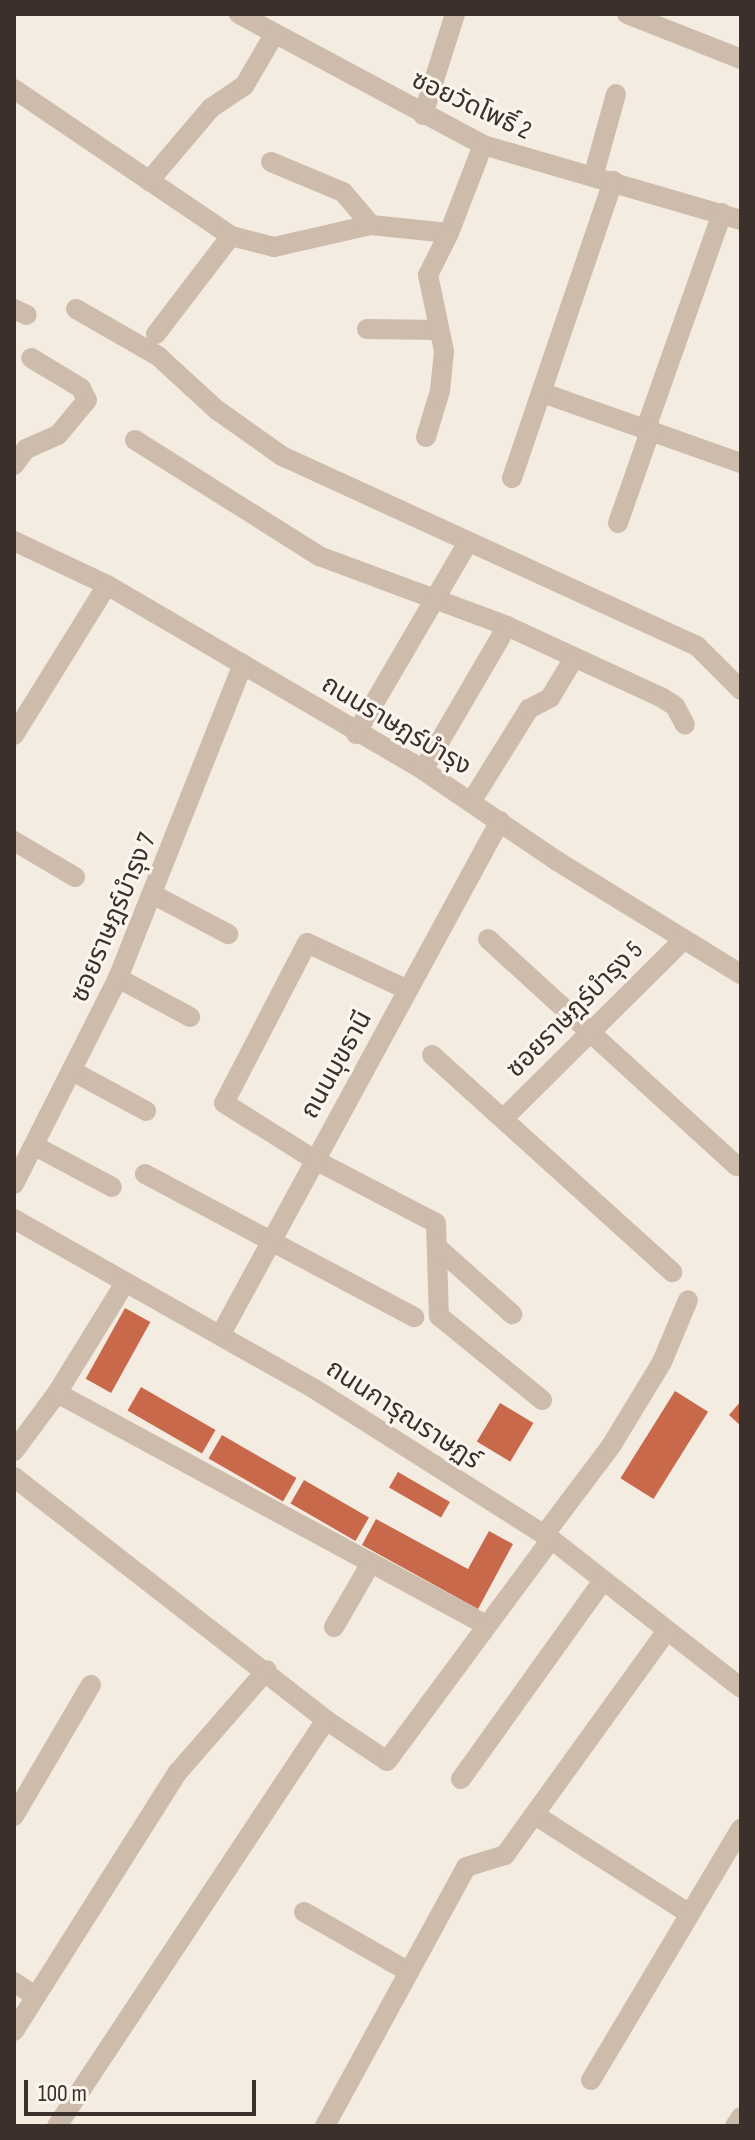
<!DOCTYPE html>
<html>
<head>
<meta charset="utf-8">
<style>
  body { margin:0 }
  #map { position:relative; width:755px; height:2140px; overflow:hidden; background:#f4ebe1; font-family:"Sofia Sans Condensed","Noto Sans Thai",sans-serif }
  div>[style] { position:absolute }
  .building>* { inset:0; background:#c8694b; transform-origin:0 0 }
  .minor>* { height:20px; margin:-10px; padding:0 10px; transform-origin:10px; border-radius:10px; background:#cdbbac }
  span { translate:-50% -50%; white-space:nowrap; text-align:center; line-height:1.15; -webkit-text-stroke:6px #fbf5ee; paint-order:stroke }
  .street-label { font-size:26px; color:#3b302b }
  .frame { position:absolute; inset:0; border:16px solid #3b302b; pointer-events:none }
  .scale { position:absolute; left:24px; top:2080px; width:232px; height:36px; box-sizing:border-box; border:4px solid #3b302b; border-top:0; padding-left:10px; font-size:24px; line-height:28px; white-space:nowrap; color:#3b302b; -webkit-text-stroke:6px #fbf5ee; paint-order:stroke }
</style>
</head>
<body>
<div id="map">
  <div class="building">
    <i style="left:125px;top:1308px;width:29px;height:81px;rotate:29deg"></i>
    <i style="left:141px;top:1387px;width:86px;height:27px;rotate:30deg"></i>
    <i style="left:675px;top:1391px;width:39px;height:103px;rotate:32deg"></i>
    <i style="clip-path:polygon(741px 1401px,741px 1426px,729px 1415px)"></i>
    <i style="left:500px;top:1403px;width:39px;height:45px;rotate:31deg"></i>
    <i style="left:222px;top:1435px;width:86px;height:27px;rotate:30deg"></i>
    <i style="left:398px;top:1472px;width:60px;height:18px;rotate:30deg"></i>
    <i style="left:304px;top:1480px;width:75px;height:27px;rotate:30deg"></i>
    <i style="clip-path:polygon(376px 1519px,468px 1569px,489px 1531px,513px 1544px,478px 1609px,362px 1545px)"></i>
  </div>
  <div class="minor">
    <i style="left:239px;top:14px;width:277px;rotate:28.2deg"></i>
    <i style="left:483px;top:145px;width:269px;rotate:16.2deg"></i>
    <i style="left:627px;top:14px;width:123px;rotate:21.5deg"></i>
    <i style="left:14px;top:89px;width:262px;rotate:34.1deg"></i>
    <i style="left:231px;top:236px;width:44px;rotate:14.3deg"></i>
    <i style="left:274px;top:247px;width:99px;rotate:-12.8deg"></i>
    <i style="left:371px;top:225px;width:78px;rotate:5.9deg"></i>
    <i style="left:449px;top:233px;width:94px;rotate:-68.9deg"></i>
    <i style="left:423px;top:115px;width:106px;rotate:-72.4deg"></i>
    <i style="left:271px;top:162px;width:78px;rotate:22.6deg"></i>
    <i style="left:343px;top:192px;width:43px;rotate:49.7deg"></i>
    <i style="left:593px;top:177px;width:86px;rotate:-74.5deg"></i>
    <i style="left:149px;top:181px;width:96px;rotate:-49.7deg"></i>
    <i style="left:211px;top:108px;width:40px;rotate:-34deg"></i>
    <i style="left:244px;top:86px;width:61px;rotate:-59.7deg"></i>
    <i style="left:14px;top:309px;width:14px;rotate:25deg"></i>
    <i style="left:76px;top:309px;width:95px;rotate:29.8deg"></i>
    <i style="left:158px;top:356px;width:80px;rotate:42.5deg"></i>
    <i style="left:217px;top:410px;width:80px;rotate:35.3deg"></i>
    <i style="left:282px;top:456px;width:456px;rotate:24.6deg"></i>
    <i style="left:697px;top:646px;width:62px;rotate:45deg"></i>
    <i style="left:367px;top:329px;width:72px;rotate:0.8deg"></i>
    <i style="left:156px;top:334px;width:123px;rotate:-52.6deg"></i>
    <i style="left:543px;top:393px;width:210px;rotate:19.5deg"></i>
    <i style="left:646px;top:428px;width:228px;rotate:-70.5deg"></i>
    <i style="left:426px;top:437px;width:48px;rotate:-73.1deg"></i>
    <i style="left:440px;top:391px;width:40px;rotate:-84.3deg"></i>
    <i style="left:444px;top:351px;width:78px;rotate:-101.9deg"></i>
    <i style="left:428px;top:275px;width:47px;rotate:-63.4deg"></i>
    <i style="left:135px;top:440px;width:218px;rotate:32.2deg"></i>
    <i style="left:319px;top:556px;width:201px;rotate:20.4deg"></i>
    <i style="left:507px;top:626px;width:170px;rotate:24.8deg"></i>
    <i style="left:661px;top:697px;width:17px;rotate:33deg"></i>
    <i style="left:675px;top:706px;width:21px;rotate:62deg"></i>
    <i style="left:14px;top:465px;width:20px;rotate:-53deg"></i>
    <i style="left:26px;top:449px;width:35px;rotate:-24deg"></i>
    <i style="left:58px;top:435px;width:45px;rotate:-50.4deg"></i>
    <i style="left:87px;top:400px;width:13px;rotate:-117deg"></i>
    <i style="left:81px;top:388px;width:58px;rotate:-149deg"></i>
    <i style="left:512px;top:478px;width:314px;rotate:-71.2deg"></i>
    <i style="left:618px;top:523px;width:100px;rotate:-70.7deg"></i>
    <i style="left:14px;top:541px;width:103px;rotate:25.3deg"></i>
    <i style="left:107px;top:585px;width:366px;rotate:30.3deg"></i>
    <i style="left:423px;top:770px;width:162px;rotate:34.2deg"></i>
    <i style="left:557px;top:861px;width:216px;rotate:31.6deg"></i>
    <i style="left:356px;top:734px;width:222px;rotate:-59.7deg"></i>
    <i style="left:14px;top:735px;width:176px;rotate:-58.2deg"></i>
    <i style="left:423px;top:770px;width:167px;rotate:-59.7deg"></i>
    <i style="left:471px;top:802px;width:110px;rotate:-58.1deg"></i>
    <i style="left:529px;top:709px;width:24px;rotate:-28deg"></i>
    <i style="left:550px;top:698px;width:47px;rotate:-59deg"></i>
    <i style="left:14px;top:841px;width:71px;rotate:30.5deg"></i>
    <i style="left:154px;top:895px;width:84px;rotate:27.8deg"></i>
    <i style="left:488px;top:939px;width:337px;rotate:42.4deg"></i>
    <i style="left:118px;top:978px;width:82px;rotate:28.4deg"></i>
    <i style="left:408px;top:990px;width:111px;rotate:-155deg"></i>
    <i style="left:307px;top:943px;width:180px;rotate:117.4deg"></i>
    <i style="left:224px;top:1103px;width:107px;rotate:32.1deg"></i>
    <i style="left:315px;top:1160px;width:136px;rotate:27.5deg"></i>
    <i style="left:436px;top:1223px;width:93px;rotate:88.2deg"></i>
    <i style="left:439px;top:1316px;width:133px;rotate:39.2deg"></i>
    <i style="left:432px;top:1055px;width:324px;rotate:42.1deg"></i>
    <i style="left:74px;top:1072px;width:82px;rotate:28.4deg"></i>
    <i style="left:503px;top:1119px;width:255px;rotate:-44.8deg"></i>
    <i style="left:35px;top:1146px;width:87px;rotate:28deg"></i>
    <i style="left:145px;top:1174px;width:305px;rotate:28deg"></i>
    <i style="left:14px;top:1184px;width:231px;rotate:-63.2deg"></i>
    <i style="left:118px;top:978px;width:338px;rotate:-68.3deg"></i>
    <i style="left:14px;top:1219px;width:343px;rotate:29.5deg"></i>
    <i style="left:313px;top:1388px;width:282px;rotate:32.4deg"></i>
    <i style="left:551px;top:1539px;width:241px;rotate:38.1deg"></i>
    <i style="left:437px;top:1247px;width:101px;rotate:41.8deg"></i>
    <i style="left:221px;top:1334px;width:584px;rotate:-61.46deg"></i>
    <i style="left:57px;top:1393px;width:486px;rotate:28.4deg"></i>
    <i style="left:14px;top:1451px;width:72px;rotate:-53.4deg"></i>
    <i style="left:57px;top:1393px;width:129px;rotate:-58.3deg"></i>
    <i style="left:14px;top:1477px;width:395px;rotate:37.9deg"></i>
    <i style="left:326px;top:1720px;width:73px;rotate:33.9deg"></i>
    <i style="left:387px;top:1761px;width:276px;rotate:-53.5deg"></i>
    <i style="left:544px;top:1535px;width:111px;rotate:-53deg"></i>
    <i style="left:611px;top:1446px;width:98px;rotate:-58.7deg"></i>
    <i style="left:662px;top:1362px;width:67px;rotate:-67.2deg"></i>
    <i style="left:334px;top:1627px;width:74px;rotate:-60deg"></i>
    <i style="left:461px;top:1779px;width:242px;rotate:-54.4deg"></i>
    <i style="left:535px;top:1815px;width:182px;rotate:32.6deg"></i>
    <i style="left:14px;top:1816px;width:152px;rotate:-59.6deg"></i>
    <i style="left:304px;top:1912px;width:121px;rotate:29.7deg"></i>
    <i style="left:14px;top:1982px;width:25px;rotate:34deg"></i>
    <i style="left:14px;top:2031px;width:307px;rotate:-57.7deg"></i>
    <i style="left:178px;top:1772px;width:135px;rotate:-48.9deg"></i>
    <i style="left:591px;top:2080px;width:293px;rotate:-59.2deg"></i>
    <i style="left:57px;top:2126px;width:487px;rotate:-56.5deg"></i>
    <i style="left:325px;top:2126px;width:295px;rotate:-61.4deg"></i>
    <i style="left:466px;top:1867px;width:41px;rotate:-17.1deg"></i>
    <i style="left:505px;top:1855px;width:277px;rotate:-54.2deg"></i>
    <i style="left:735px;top:2126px;width:11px;rotate:-56deg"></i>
  </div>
  <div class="street-label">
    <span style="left:471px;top:106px;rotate:25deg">ซอยวัดโพธิ์ 2</span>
    <span style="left:396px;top:726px;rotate:31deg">ถนนราษฎร์บำรุง</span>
    <span style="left:114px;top:918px;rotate:-67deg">ซอยราษฎร์บำรุง 7</span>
    <span style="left:575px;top:1010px;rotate:-45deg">ซอยราษฎร์บำรุง 5</span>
    <span style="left:337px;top:1065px;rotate:-61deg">ถนนมุขธานี</span>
    <span style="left:403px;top:1415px;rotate:33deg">ถนนการุณราษฏร์</span>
  </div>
  <div class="frame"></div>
  <div class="scale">100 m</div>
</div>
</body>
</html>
